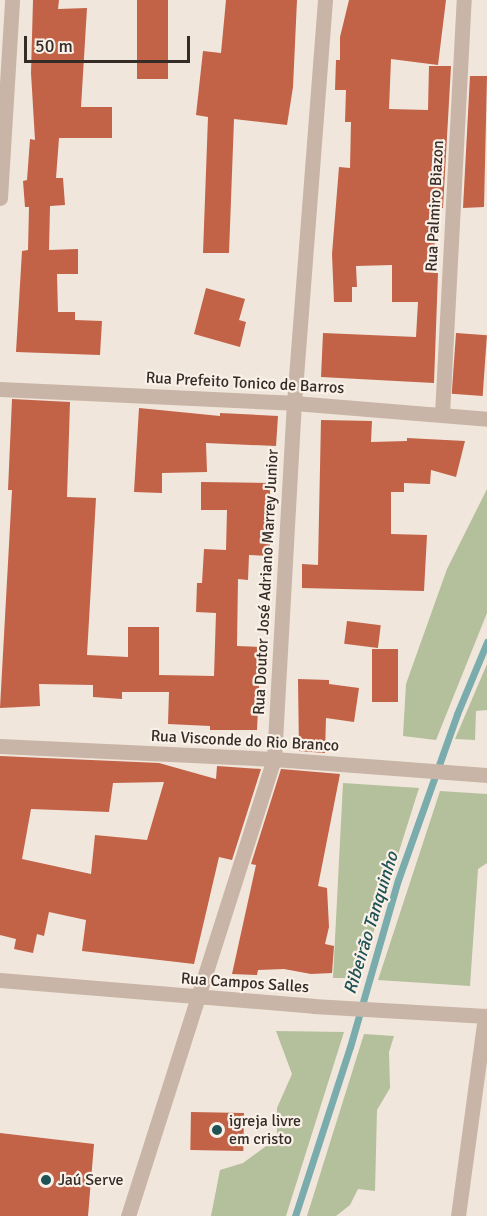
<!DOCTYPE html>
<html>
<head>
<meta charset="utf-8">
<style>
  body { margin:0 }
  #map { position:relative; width:487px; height:1216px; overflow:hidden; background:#f1e6db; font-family:Signika,sans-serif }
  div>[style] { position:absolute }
  .green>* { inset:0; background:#b4bf9b }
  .stream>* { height:7px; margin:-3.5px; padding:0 3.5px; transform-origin:3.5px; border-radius:3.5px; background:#7aacad }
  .building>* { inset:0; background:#c26247; transform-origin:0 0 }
  .minor>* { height:15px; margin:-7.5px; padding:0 7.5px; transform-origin:7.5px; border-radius:7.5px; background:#c8b5a7 }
  .dots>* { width:16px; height:16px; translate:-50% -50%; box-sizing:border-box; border:3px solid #f9f0e7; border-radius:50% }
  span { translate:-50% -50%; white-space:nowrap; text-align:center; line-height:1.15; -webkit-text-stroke:4.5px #f9f0e7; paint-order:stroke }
  .street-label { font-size:16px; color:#352b27 }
  .poi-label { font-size:16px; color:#352b27 }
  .left { translate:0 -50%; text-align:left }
  .water-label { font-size:18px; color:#1e5255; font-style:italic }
  .scale { position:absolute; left:24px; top:36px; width:166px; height:27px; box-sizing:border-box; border:3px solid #352b27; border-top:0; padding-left:8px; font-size:18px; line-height:21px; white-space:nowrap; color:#352b27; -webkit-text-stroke:4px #f9f0e7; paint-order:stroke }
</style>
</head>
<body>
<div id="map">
  <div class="green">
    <i style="clip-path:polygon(487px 489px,487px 613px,436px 740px,403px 736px,406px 684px,447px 569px)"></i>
    <i style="clip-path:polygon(487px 664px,487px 710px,476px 711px,475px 740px,455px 739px)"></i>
    <i style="clip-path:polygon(343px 783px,419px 788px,359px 978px,333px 978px)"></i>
    <i style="clip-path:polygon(440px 791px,487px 794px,487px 863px,478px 869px,470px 986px,378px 980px)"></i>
    <i style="clip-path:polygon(276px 1031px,344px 1032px,286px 1216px,211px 1216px,220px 1170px,243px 1163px,277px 1138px,277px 1108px,292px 1074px)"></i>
    <i style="clip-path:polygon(364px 1034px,394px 1036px,389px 1052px,390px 1088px,377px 1110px,375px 1191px,358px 1189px,350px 1205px,336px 1216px,307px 1216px)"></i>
  </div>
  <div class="stream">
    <i style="left:295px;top:1216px;width:178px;rotate:-72deg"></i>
    <i style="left:350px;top:1047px;width:174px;rotate:-74deg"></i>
    <i style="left:398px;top:880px;width:176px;rotate:-70.4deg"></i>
    <i style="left:457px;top:714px;width:78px;rotate:-67.4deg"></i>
  </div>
  <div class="building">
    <i style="clip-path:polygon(33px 0,59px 0,58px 9px,87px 8px,81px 107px,112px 107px,112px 138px,59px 138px,56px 178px,63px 178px,65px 205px,50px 206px,49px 250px,78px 249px,78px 274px,57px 274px,58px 312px,75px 312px,75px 320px,102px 321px,100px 355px,16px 352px,22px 251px,28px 250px,29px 207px,25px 207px,23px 181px,27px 180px,30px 139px,35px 140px,31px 73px)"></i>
    <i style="left:137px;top:0;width:31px;height:79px"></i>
    <i style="clip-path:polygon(226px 0,297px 0,293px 87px,287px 125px,234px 119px,229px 253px,203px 253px,208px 117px,196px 115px,203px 51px,221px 53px)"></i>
    <i style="clip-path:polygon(349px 0,446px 0,438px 65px,391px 59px,389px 109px,428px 110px,429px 66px,451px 66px,443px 208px,437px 208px,435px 235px,434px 273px,438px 273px,434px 383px,321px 377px,323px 333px,416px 337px,418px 302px,392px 302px,392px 265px,356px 266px,357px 287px,352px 287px,352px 302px,334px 302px,332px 254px,339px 167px,350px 168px,351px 122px,345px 122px,346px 90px,335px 90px,336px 60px,340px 60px,340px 37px)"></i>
    <i style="clip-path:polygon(470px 76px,487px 76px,484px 207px,463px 208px)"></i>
    <i style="clip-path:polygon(206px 288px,245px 299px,239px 320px,246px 322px,240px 347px,194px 334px)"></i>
    <i style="left:456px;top:333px;width:31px;height:61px;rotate:4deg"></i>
    <i style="clip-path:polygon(12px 399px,70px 402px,67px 497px,96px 498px,87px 655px,128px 657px,128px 627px,159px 627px,159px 675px,214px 676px,216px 613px,196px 612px,197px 583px,202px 583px,204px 549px,226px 550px,227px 510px,201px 510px,201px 482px,270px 483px,270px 556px,249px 555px,248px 580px,238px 579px,237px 646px,261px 647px,257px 730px,210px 730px,210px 726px,168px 724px,169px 692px,122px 692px,122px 699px,93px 697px,93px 685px,39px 684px,40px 706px,0 708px,12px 490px,8px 490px)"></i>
    <i style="clip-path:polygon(139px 408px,220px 416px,220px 413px,278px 416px,276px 446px,206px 443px,207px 472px,162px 473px,162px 493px,134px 492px)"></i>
    <i style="clip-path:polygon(321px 420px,372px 421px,371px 442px,407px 441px,407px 438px,465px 441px,456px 477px,431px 470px,430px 484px,404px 483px,404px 492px,391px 492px,391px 534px,427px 535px,424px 591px,302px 588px,302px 564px,318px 565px)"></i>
    <i style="left:347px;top:621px;width:34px;height:23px;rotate:7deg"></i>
    <i style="left:372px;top:649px;width:26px;height:53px"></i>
    <i style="clip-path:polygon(298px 679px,329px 680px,329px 684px,359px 688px,354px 722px,326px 718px,325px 753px,299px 751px)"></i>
    <i style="clip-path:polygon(evenodd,0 756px,159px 763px,216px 779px,217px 766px,261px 769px,232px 860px,219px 857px,194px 964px,82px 951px,86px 920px,49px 912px,44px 936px,37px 934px,33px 953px,14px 949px,16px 939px,0 935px,0 756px,164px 782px,147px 840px,95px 835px,91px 874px,22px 859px,31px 809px,109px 812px,113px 783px,164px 782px)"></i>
    <i style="clip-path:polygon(281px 769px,340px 774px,318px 886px,327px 888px,329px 927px,325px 944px,334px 946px,332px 973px,311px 974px,284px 969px,258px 970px,257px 975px,232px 974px,256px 865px,251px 864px)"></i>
    <i style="left:191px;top:1112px;width:53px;height:38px;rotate:1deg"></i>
    <i style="clip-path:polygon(0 1133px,94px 1144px,88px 1216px,0 1216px)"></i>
  </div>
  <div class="minor">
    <i style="left:0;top:198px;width:198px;rotate:-86.5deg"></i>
    <i style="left:0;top:389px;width:294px;rotate:2.7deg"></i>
    <i style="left:294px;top:403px;width:194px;rotate:4.7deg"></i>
    <i style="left:442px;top:414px;width:415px;rotate:-87deg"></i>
    <i style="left:0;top:746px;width:274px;rotate:2.7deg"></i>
    <i style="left:274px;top:759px;width:214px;rotate:4.3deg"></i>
    <i style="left:0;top:980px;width:314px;rotate:4.7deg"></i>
    <i style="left:313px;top:1006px;width:174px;rotate:3.3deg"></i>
    <i style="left:128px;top:1216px;width:480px;rotate:-72.3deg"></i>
    <i style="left:274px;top:759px;width:357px;rotate:-86.8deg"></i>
    <i style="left:294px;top:403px;width:404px;rotate:-85.6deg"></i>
    <i style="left:458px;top:1216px;width:202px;rotate:-82.3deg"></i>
  </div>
  <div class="dots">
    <i style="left:217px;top:1130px;background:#1e5255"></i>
    <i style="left:46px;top:1180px;background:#1e5255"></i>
  </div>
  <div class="street-label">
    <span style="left:435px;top:206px;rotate:-87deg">Rua Palmiro Biazon</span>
    <span style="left:245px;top:383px;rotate:3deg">Rua Prefeito Tonico de Barros</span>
    <span style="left:266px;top:582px;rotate:-87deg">Rua Doutor José Adriano Marrey Junior</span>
    <span style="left:245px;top:741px;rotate:3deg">Rua Visconde do Rio Branco</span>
    <span style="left:245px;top:983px;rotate:4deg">Rua Campos Salles</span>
  </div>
  <div class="poi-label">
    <span class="left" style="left:229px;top:1130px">igreja livre<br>em cristo</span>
    <span class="left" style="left:58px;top:1180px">Jaú Serve</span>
  </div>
  <div class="water-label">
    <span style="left:371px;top:923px;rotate:-73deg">Ribeirão Tanquinho</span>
  </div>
  <div class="scale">50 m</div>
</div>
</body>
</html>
